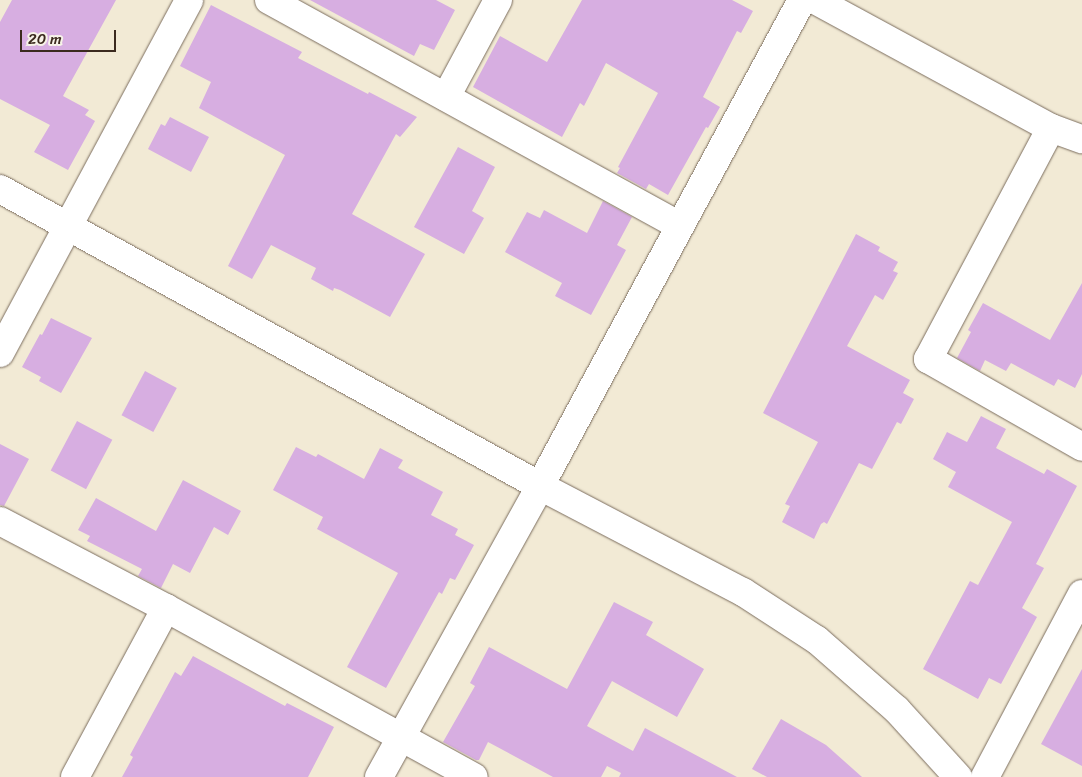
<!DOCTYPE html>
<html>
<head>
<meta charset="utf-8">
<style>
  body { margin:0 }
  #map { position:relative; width:1082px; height:777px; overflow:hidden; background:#f2ead5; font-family:Sriracha,sans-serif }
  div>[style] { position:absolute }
  .building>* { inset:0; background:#d7aee1; transform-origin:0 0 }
  .roads { filter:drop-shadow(0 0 1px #7b6d5e) drop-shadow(0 0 1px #7b6d5e) }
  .minor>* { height:28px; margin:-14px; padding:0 14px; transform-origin:14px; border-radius:14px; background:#fff }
  .tertiary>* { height:28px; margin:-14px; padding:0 14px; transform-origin:14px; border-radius:14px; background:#fff }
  span { translate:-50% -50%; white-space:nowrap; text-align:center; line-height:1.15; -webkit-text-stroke:4px #f7f3e8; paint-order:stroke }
  .scale { position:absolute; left:20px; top:30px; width:96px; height:22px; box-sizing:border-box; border:2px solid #3b2a1e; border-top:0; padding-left:6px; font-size:15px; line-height:18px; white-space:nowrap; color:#3b2a1e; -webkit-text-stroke:4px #f7f3e8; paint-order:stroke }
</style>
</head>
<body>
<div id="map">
  <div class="building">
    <i style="clip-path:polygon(12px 0,116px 0,63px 96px,89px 110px,85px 115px,95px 121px,68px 170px,34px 152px,50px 125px,0 99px,0 22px)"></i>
    <i style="clip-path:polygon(310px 0,436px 0,455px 10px,434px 50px,420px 44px,414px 56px)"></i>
    <i style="clip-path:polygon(582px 0,732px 0,753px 11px,741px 33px,737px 31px,703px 97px,720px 107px,708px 128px,706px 127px,668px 195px,649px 184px,646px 189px,617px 173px,620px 168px,618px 167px,658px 93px,606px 63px,584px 106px,580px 103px,562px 137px,473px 87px,500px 36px,547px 62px)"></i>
    <i style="clip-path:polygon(211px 5px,302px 52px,298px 58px,368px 94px,369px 92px,417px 117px,400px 137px,396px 134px,352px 214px,425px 254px,390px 317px,340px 290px,334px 288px,333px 291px,311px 279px,316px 268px,271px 245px,252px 279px,228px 266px,285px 155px,199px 108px,211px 82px,180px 66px)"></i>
    <i style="clip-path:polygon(170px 117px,209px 137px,191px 172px,148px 149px,161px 124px,165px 126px)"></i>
    <i style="clip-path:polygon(458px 147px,495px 167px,472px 211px,484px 218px,464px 254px,414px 227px)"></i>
    <i style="clip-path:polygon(603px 201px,632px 217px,617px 245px,626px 250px,591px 315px,555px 296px,562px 283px,505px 252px,527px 212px,540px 218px,544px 210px,587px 233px)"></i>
    <i style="clip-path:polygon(856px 234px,880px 247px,878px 251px,898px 262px,893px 271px,898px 273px,883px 300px,875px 295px,847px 346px,910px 380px,903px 393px,914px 399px,901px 424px,897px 422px,872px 469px,859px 463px,827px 524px,824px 522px,821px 524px,814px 539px,782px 522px,790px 506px,785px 504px,818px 442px,763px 413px)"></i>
    <i style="clip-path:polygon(1082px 283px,1082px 374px,1075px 388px,1058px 379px,1054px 386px,1011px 363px,1006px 371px,985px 360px,980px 371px,957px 358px,971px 332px,968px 330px,983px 303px,1050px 340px)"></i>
    <i style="clip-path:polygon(51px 318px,92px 338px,61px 393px,39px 381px,41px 377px,22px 367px,40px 334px,42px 335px)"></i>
    <i style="left:145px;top:371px;width:36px;height:50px;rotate:28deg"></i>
    <i style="clip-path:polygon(981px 416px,1006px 429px,996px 448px,1044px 474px,1047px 469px,1077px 486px,1036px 564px,1044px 568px,1022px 608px,1037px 617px,1001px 684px,989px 678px,978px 699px,923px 669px,970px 581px,978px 585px,1012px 522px,948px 487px,956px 472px,933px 459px,947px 432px,967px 442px)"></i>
    <i style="left:77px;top:421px;width:40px;height:56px;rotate:28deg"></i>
    <i style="clip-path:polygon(0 444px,29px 459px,4px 506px,0 505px)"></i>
    <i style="clip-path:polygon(296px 447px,316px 457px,318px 454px,364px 479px,380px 448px,403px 460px,398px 468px,443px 492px,431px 515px,458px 529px,455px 535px,474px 545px,455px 580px,450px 578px,442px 594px,439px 592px,386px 688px,347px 667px,398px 573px,317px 529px,323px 517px,273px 490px)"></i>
    <i style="clip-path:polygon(183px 480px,241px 511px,228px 535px,214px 527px,190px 573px,173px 564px,161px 588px,138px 576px,142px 569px,87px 541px,90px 536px,78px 530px,96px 498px,156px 531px)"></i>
    <i style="clip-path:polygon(614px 602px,653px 622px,646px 635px,704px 669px,677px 717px,612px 681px,587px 726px,633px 751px,645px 728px,737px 777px,619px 777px,621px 773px,607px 766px,601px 777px,553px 777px,488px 742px,479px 760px,476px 760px,443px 742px,475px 686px,470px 683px,489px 647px,567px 689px)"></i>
    <i style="clip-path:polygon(193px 656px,285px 706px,287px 703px,334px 727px,308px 777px,122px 777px,133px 757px,130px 755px,175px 672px,181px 676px)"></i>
    <i style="clip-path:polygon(1082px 669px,1082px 766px,1041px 744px)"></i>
    <i style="clip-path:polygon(781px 719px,826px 745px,862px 777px,767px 777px,752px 769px)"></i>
  </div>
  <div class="roads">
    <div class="minor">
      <i style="left:269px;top:0;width:468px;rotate:28.8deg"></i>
      <i style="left:815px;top:0;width:268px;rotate:28.5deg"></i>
      <i style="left:1051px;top:128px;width:33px;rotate:20deg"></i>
      <i style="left:446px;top:97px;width:110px;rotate:-61.8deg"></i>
      <i style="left:1051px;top:128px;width:262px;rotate:118deg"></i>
      <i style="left:928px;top:359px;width:177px;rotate:29.7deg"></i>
      <i style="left:0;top:353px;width:400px;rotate:-61.8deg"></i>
      <i style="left:0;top:521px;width:187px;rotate:27.7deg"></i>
      <i style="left:166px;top:608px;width:351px;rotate:28.8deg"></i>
      <i style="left:75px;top:777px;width:192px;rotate:-61.7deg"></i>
      <i style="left:379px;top:777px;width:333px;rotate:-61deg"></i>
      <i style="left:540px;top:486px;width:552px;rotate:-61.67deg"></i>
      <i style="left:985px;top:777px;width:207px;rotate:-62.1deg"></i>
    </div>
    <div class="tertiary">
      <i style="left:0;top:189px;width:616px;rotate:28.81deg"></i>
      <i style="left:540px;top:486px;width:229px;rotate:27.6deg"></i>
      <i style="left:743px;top:592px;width:88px;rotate:33deg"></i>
      <i style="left:817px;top:640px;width:106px;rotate:41.2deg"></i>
      <i style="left:897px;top:710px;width:91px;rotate:47.7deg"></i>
    </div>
  </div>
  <div class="scale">20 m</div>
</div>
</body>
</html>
